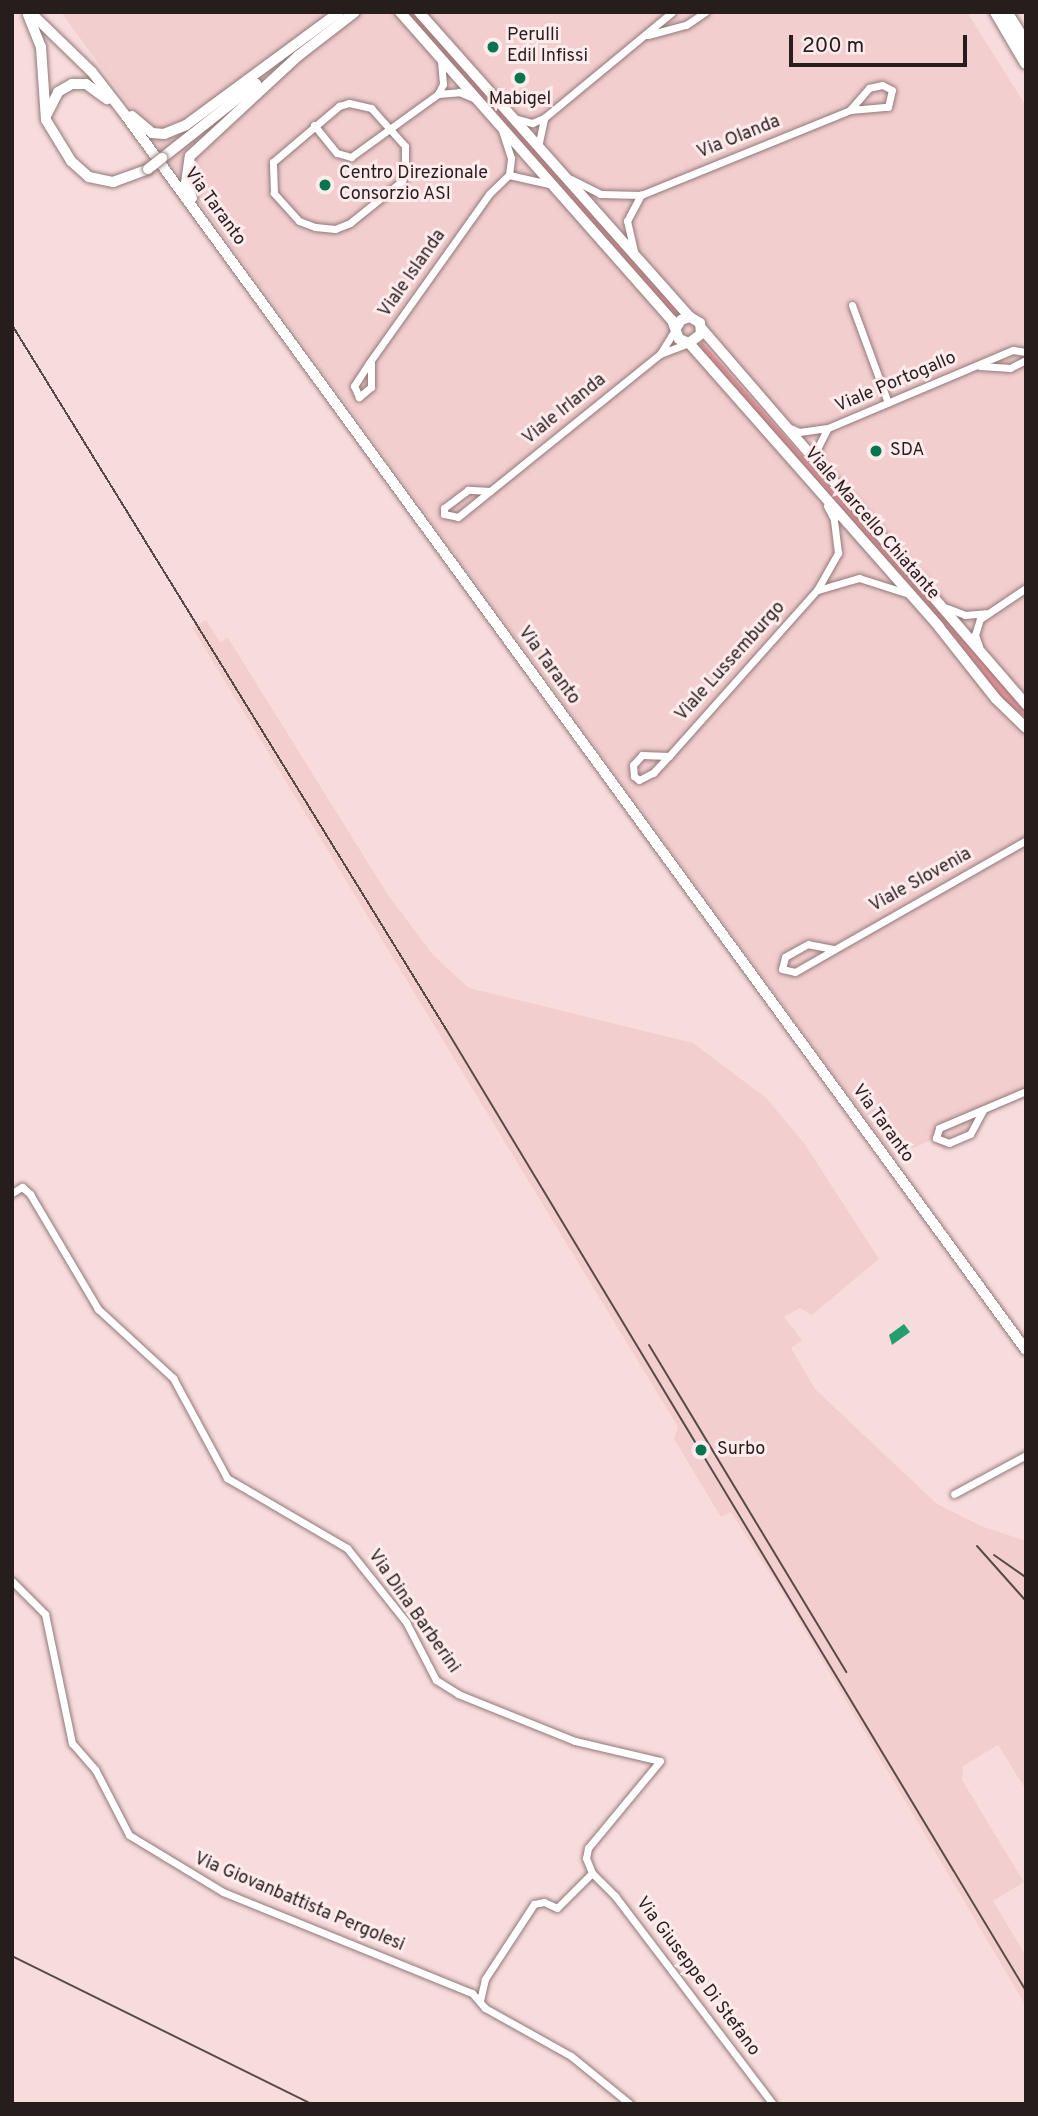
<!DOCTYPE html>
<html>
<head>
<meta charset="utf-8">
<style>
  body { margin:0 }
  #map { position:relative; width:1038px; height:2116px; overflow:hidden; background:#f8dcdc; font-family:Overpass,sans-serif }
  div>[style] { position:absolute }
  .built>* { inset:0; background:#f3cece }
  .green>* { inset:0; background:#ed9498 }
  .water>* { inset:0; background:#239f6e }
  .roads { filter:drop-shadow(0 0 2px #927879) drop-shadow(0 0 2px #927879) }
  .street>* { height:7px; margin:-3.5px; padding:0 3.5px; transform-origin:3.5px; border-radius:3.5px; background:#fff }
  .secondary>* { height:10px; margin:-5px; padding:0 5px; transform-origin:5px; border-radius:5px; background:#fff }
  .primary>* { height:10px; margin:-5px; padding:0 5px; transform-origin:5px; border-radius:5px; background:#fff }
  .highway>* { height:12px; margin:-6px; padding:0 6px; transform-origin:6px; border-radius:6px; background:#fff }
  .rail>* { height:2px; margin:-1px; padding:0 1px; transform-origin:1px; border-radius:1px; background:#594a4a }
  .bridges { filter:drop-shadow(0 0 2px #927879) drop-shadow(0 0 2px #927879) }
  .primary-bridge>* { height:10px; margin:-5px; padding:0 5px; transform-origin:5px; border-radius:5px; background:#fff }
  .dots>* { width:19px; height:19px; translate:-50% -50%; box-sizing:border-box; border:4px solid #feecec; border-radius:50% }
  span { translate:-50% -50%; white-space:nowrap; text-align:center; line-height:1.15; -webkit-text-stroke:6px #feecec; paint-order:stroke }
  .poi-label { font-size:18px; color:#271d1d }
  .left { translate:0 -50%; text-align:left }
  .street-label { font-size:18px; color:#271d1d }
  .frame { position:absolute; inset:0; border:14px solid #271d1d; pointer-events:none }
  .scale { position:absolute; left:789px; top:35px; width:178px; height:32px; box-sizing:border-box; border:4px solid #271d1d; border-top:0; padding-left:9px; font-size:21px; line-height:24px; white-space:nowrap; color:#271d1d; -webkit-text-stroke:5px #feecec; paint-order:stroke }
</style>
</head>
<body>
<div id="map">
  <div class="built">
    <i style="clip-path:polygon(61px 12px,967px 12px,1026px 106px,1026px 1097px,987px 1113px,974px 1137px,944px 1150px,931px 1140px,894px 1157px)"></i>
    <i style="clip-path:polygon(206px 620px,220px 642px,228px 638px,388px 895px,433px 955px,469px 988px,693px 1043px,766px 1098px,804px 1143px,879px 1259px,812px 1315px,800px 1308px,784px 1317px,802px 1340px,791px 1348px,815px 1389px,937px 1504px,981px 1526px,1026px 1541px,1026px 1790px,998px 1745px,963px 1766px,962px 1780px,1024px 1882px,993px 1901px,1026px 1956px,1026px 2006px,785px 1597px,731px 1512px,721px 1517px,716px 1509px,674px 1439px,678px 1427px,192px 627px)"></i>
  </div>
  <div class="green">
    <i style="clip-path:polygon(407px 12px,414px 12px,680px 313px,675px 318px)"></i>
    <i style="clip-path:polygon(702px 342px,1026px 710px,1025px 717px,1005px 702px,699px 346px)"></i>
  </div>
  <div class="water">
    <i style="clip-path:polygon(904px 1324px,910px 1332px,892px 1345px,889px 1335px)"></i>
  </div>
  <div class="roads">
    <div class="street">
      <i style="left:648px;top:35px;width:39px;rotate:-15deg"></i>
      <i style="left:686px;top:25px;width:23px;rotate:-34deg"></i>
      <i style="left:438px;top:94px;width:11px;rotate:-63deg"></i>
      <i style="left:443px;top:84px;width:22px;rotate:-95deg"></i>
      <i style="left:349px;top:103px;width:23px;rotate:13deg"></i>
      <i style="left:371px;top:108px;width:51px;rotate:48.2deg"></i>
      <i style="left:405px;top:146px;width:26px;rotate:90deg"></i>
      <i style="left:405px;top:172px;width:9px;rotate:108deg"></i>
      <i style="left:402px;top:181px;width:67px;rotate:141.1deg"></i>
      <i style="left:350px;top:223px;width:16px;rotate:158deg"></i>
      <i style="left:335px;top:229px;width:20px;rotate:-174deg"></i>
      <i style="left:315px;top:227px;width:17px;rotate:-159deg"></i>
      <i style="left:299px;top:221px;width:38px;rotate:-132deg"></i>
      <i style="left:274px;top:193px;width:31px;rotate:-92deg"></i>
      <i style="left:273px;top:162px;width:87px;rotate:-40.3deg"></i>
      <i style="left:339px;top:106px;width:10px;rotate:-17deg"></i>
      <i style="left:517px;top:119px;width:16px;rotate:15deg"></i>
      <i style="left:532px;top:123px;width:13px;rotate:-23deg"></i>
      <i style="left:544px;top:118px;width:166px;rotate:-39.6deg"></i>
      <i style="left:314px;top:125px;width:36px;rotate:51deg"></i>
      <i style="left:337px;top:153px;width:15px;rotate:16deg"></i>
      <i style="left:351px;top:157px;width:107px;rotate:-35.9deg"></i>
      <i style="left:438px;top:94px;width:21px;rotate:-5deg"></i>
      <i style="left:459px;top:92px;width:15px;rotate:23deg"></i>
      <i style="left:538px;top:147px;width:30px;rotate:-78deg"></i>
      <i style="left:509px;top:175px;width:41px;rotate:12.7deg"></i>
      <i style="left:571px;top:179px;width:33px;rotate:27deg"></i>
      <i style="left:600px;top:194px;width:41px;rotate:1.4deg"></i>
      <i style="left:641px;top:195px;width:226px;rotate:-22.1deg"></i>
      <i style="left:850px;top:110px;width:38px;rotate:-5deg"></i>
      <i style="left:888px;top:107px;width:17px;rotate:-77deg"></i>
      <i style="left:892px;top:90px;width:11px;rotate:-153deg"></i>
      <i style="left:882px;top:85px;width:13px;rotate:167deg"></i>
      <i style="left:869px;top:88px;width:29px;rotate:131deg"></i>
      <i style="left:634px;top:251px;width:31px;rotate:-103deg"></i>
      <i style="left:627px;top:221px;width:30px;rotate:-62deg"></i>
      <i style="left:852px;top:305px;width:104px;rotate:69.8deg"></i>
      <i style="left:660px;top:354px;width:31px;rotate:-58deg"></i>
      <i style="left:371px;top:361px;width:26px;rotate:90deg"></i>
      <i style="left:371px;top:387px;width:16px;rotate:140deg"></i>
      <i style="left:359px;top:397px;width:12px;rotate:-114deg"></i>
      <i style="left:354px;top:386px;width:27px;rotate:-57deg"></i>
      <i style="left:369px;top:363px;width:207px;rotate:-54.6deg"></i>
      <i style="left:489px;top:194px;width:28px;rotate:-44deg"></i>
      <i style="left:509px;top:175px;width:17px;rotate:-83deg"></i>
      <i style="left:511px;top:158px;width:28px;rotate:-108deg"></i>
      <i style="left:980px;top:366px;width:30px;rotate:4deg"></i>
      <i style="left:1010px;top:368px;width:18px;rotate:-27deg"></i>
      <i style="left:790px;top:428px;width:10px;rotate:24deg"></i>
      <i style="left:799px;top:432px;width:29px;rotate:-8deg"></i>
      <i style="left:828px;top:428px;width:201px;rotate:-22.9deg"></i>
      <i style="left:1013px;top:350px;width:13px;rotate:9deg"></i>
      <i style="left:818px;top:463px;width:14px;rotate:-94deg"></i>
      <i style="left:817px;top:449px;width:22px;rotate:-63deg"></i>
      <i style="left:490px;top:491px;width:22px;rotate:-177deg"></i>
      <i style="left:468px;top:490px;width:30px;rotate:143deg"></i>
      <i style="left:444px;top:508px;width:6px;rotate:90deg"></i>
      <i style="left:444px;top:514px;width:14px;rotate:12deg"></i>
      <i style="left:458px;top:517px;width:260px;rotate:-38.9deg"></i>
      <i style="left:660px;top:354px;width:31px;rotate:-21deg"></i>
      <i style="left:818px;top:590px;width:43px;rotate:-16.3deg"></i>
      <i style="left:859px;top:578px;width:49px;rotate:17.7deg"></i>
      <i style="left:947px;top:608px;width:19px;rotate:21deg"></i>
      <i style="left:965px;top:615px;width:21px;rotate:-5deg"></i>
      <i style="left:979px;top:646px;width:12px;rotate:-110deg"></i>
      <i style="left:975px;top:635px;width:17px;rotate:-73deg"></i>
      <i style="left:980px;top:619px;width:55px;rotate:-34deg"></i>
      <i style="left:669px;top:756px;width:27px;rotate:-178deg"></i>
      <i style="left:642px;top:755px;width:13px;rotate:132deg"></i>
      <i style="left:633px;top:765px;width:11px;rotate:85deg"></i>
      <i style="left:634px;top:776px;width:6px;rotate:39deg"></i>
      <i style="left:639px;top:780px;width:16px;rotate:-27deg"></i>
      <i style="left:653px;top:773px;width:23px;rotate:-47deg"></i>
      <i style="left:669px;top:756px;width:222px;rotate:-48.3deg"></i>
      <i style="left:817px;top:590px;width:43px;rotate:-60.4deg"></i>
      <i style="left:838px;top:553px;width:34px;rotate:-97deg"></i>
      <i style="left:834px;top:519px;width:15px;rotate:-118deg"></i>
      <i style="left:833px;top:949px;width:25px;rotate:-169deg"></i>
      <i style="left:808px;top:944px;width:26px;rotate:151deg"></i>
      <i style="left:785px;top:957px;width:12px;rotate:104deg"></i>
      <i style="left:782px;top:969px;width:13px;rotate:13deg"></i>
      <i style="left:795px;top:972px;width:266px;rotate:-29.7deg"></i>
      <i style="left:983px;top:1110px;width:27px;rotate:118deg"></i>
      <i style="left:970px;top:1134px;width:23px;rotate:157deg"></i>
      <i style="left:949px;top:1143px;width:14px;rotate:-159deg"></i>
      <i style="left:936px;top:1138px;width:10px;rotate:-73deg"></i>
      <i style="left:939px;top:1128px;width:95px;rotate:-23deg"></i>
      <i style="left:12px;top:1193px;width:12px;rotate:-31deg"></i>
      <i style="left:22px;top:1187px;width:11px;rotate:41deg"></i>
      <i style="left:30px;top:1194px;width:134px;rotate:59.4deg"></i>
      <i style="left:98px;top:1309px;width:102px;rotate:42.6deg"></i>
      <i style="left:173px;top:1378px;width:114px;rotate:61.6deg"></i>
      <i style="left:227px;top:1478px;width:139px;rotate:30.3deg"></i>
      <i style="left:347px;top:1548px;width:95px;rotate:51.4deg"></i>
      <i style="left:406px;top:1622px;width:65px;rotate:62.7deg"></i>
      <i style="left:436px;top:1680px;width:26px;rotate:32deg"></i>
      <i style="left:458px;top:1694px;width:126px;rotate:21.9deg"></i>
      <i style="left:575px;top:1741px;width:87px;rotate:13.2deg"></i>
      <i style="left:660px;top:1761px;width:113px;rotate:129.6deg"></i>
      <i style="left:588px;top:1848px;width:10px;rotate:101deg"></i>
      <i style="left:586px;top:1858px;width:16px;rotate:68deg"></i>
      <i style="left:592px;top:1873px;width:49px;rotate:135deg"></i>
      <i style="left:557px;top:1908px;width:14px;rotate:-155deg"></i>
      <i style="left:544px;top:1902px;width:10px;rotate:169deg"></i>
      <i style="left:534px;top:1904px;width:90px;rotate:123.2deg"></i>
      <i style="left:485px;top:1979px;width:23px;rotate:103deg"></i>
      <i style="left:954px;top:1494px;width:82px;rotate:-28.4deg"></i>
      <i style="left:12px;top:1581px;width:47px;rotate:45deg"></i>
      <i style="left:45px;top:1614px;width:132px;rotate:78.2deg"></i>
      <i style="left:72px;top:1743px;width:35px;rotate:49deg"></i>
      <i style="left:95px;top:1769px;width:74px;rotate:62.7deg"></i>
      <i style="left:129px;top:1835px;width:110px;rotate:31.2deg"></i>
      <i style="left:223px;top:1892px;width:269px;rotate:22.1deg"></i>
      <i style="left:472px;top:1993px;width:20px;rotate:49deg"></i>
      <i style="left:485px;top:2008px;width:98px;rotate:29.2deg"></i>
      <i style="left:571px;top:2056px;width:76px;rotate:39.1deg"></i>
      <i style="left:592px;top:1873px;width:33px;rotate:45deg"></i>
      <i style="left:615px;top:1896px;width:261px;rotate:52.8deg"></i>
    </div>
    <div class="secondary">
      <i style="left:400px;top:12px;width:411px;rotate:48.6deg"></i>
      <i style="left:672px;top:320px;width:20px;rotate:70deg"></i>
      <i style="left:679px;top:339px;width:11px;rotate:22deg"></i>
      <i style="left:689px;top:343px;width:15px;rotate:-37deg"></i>
      <i style="left:701px;top:334px;width:11px;rotate:-95deg"></i>
      <i style="left:700px;top:323px;width:12px;rotate:-149deg"></i>
      <i style="left:690px;top:317px;width:9px;rotate:162deg"></i>
      <i style="left:681px;top:320px;width:9px;rotate:122deg"></i>
      <i style="left:419px;top:12px;width:408px;rotate:48.4deg"></i>
      <i style="left:702px;top:329px;width:496px;rotate:49.2deg"></i>
      <i style="left:689px;top:343px;width:378px;rotate:48.6deg"></i>
      <i style="left:939px;top:627px;width:92px;rotate:51.6deg"></i>
      <i style="left:996px;top:699px;width:42px;rotate:44deg"></i>
    </div>
    <div class="primary">
      <i style="left:30px;top:12px;width:86px;rotate:44.1deg"></i>
      <i style="left:92px;top:72px;width:56px;rotate:52.3deg"></i>
      <i style="left:126px;top:116px;width:1527px;rotate:53.9deg"></i>
      <i style="left:28px;top:15px;width:35px;rotate:68deg"></i>
      <i style="left:41px;top:47px;width:73px;rotate:86.1deg"></i>
      <i style="left:46px;top:120px;width:48px;rotate:58.6deg"></i>
      <i style="left:71px;top:161px;width:24px;rotate:42deg"></i>
      <i style="left:89px;top:177px;width:25px;rotate:12deg"></i>
      <i style="left:113px;top:182px;width:37px;rotate:-20deg"></i>
      <i style="left:47px;top:114px;width:25px;rotate:-63deg"></i>
      <i style="left:58px;top:92px;width:16px;rotate:-30deg"></i>
      <i style="left:72px;top:84px;width:14px"></i>
      <i style="left:86px;top:84px;width:26px;rotate:36deg"></i>
      <i style="left:132px;top:116px;width:26px;rotate:40deg"></i>
      <i style="left:152px;top:133px;width:12px;rotate:5deg"></i>
      <i style="left:164px;top:134px;width:24px;rotate:-22deg"></i>
      <i style="left:186px;top:125px;width:190px;rotate:-36.4deg"></i>
      <i style="left:162px;top:158px;width:120px;rotate:-38.2deg"></i>
      <i style="left:192px;top:198px;width:16px;rotate:-112deg"></i>
      <i style="left:186px;top:183px;width:27px;rotate:-82deg"></i>
      <i style="left:190px;top:156px;width:147px;rotate:-42.8deg"></i>
      <i style="left:298px;top:56px;width:72px;rotate:-37.7deg"></i>
    </div>
    <div class="highway">
      <i style="left:996px;top:12px;width:59px;rotate:59.5deg"></i>
      <i style="left:1006px;top:12px;width:38px;rotate:58deg"></i>
    </div>
  </div>
  <div class="rail">
    <i style="left:12px;top:325px;width:827px;rotate:58.35deg"></i>
    <i style="left:446px;top:1029px;width:1123px;rotate:58.91deg"></i>
    <i style="left:649px;top:1345px;width:382px;rotate:58.9deg"></i>
    <i style="left:977px;top:1546px;width:74px;rotate:48.3deg"></i>
    <i style="left:994px;top:1555px;width:39px;rotate:35deg"></i>
    <i style="left:12px;top:1956px;width:334px;rotate:26.3deg"></i>
  </div>
  <div class="bridges">
    <div class="primary-bridge">
      <i style="left:148px;top:169px;width:18px;rotate:-38deg"></i>
    </div>
  </div>
  <div class="dots">
    <i style="left:493px;top:47px;background:#06744d"></i>
    <i style="left:520px;top:78px;background:#06744d"></i>
    <i style="left:325px;top:185px;background:#06744d"></i>
    <i style="left:876px;top:451px;background:#06744d"></i>
    <i style="left:701px;top:1450px;background:#06744d"></i>
  </div>
  <div class="poi-label">
    <span class="left" style="left:507px;top:47px">Perulli<br>Edil Infissi</span>
    <span style="left:520px;top:100px">Mabigel</span>
    <span class="left" style="left:339px;top:185px">Centro Direzionale<br>Consorzio ASI</span>
    <span class="left" style="left:890px;top:451px">SDA</span>
    <span class="left" style="left:717px;top:1450px">Surbo</span>
  </div>
  <div class="street-label">
    <span style="left:739px;top:138px;rotate:-22deg">Via Olanda</span>
    <span style="left:214px;top:207px;rotate:54deg">Via Taranto</span>
    <span style="left:413px;top:274px;rotate:-55deg">Viale Islanda</span>
    <span style="left:896px;top:383px;rotate:-23deg">Viale Portogallo</span>
    <span style="left:565px;top:410px;rotate:-39deg">Viale Irlanda</span>
    <span style="left:871px;top:524px;rotate:49deg">Viale Marcello Chiatante</span>
    <span style="left:731px;top:662px;rotate:-48deg">Viale Lussemburgo</span>
    <span style="left:548px;top:666px;rotate:54deg">Via Taranto</span>
    <span style="left:921px;top:881px;rotate:-29deg">Viale Slovenia</span>
    <span style="left:882px;top:1124px;rotate:54deg">Via Taranto</span>
    <span style="left:413px;top:1612px;rotate:55deg">Via Dina Barberini</span>
    <span style="left:299px;top:1903px;rotate:23deg">Via Giovanbattista Pergolesi</span>
    <span style="left:697px;top:1977px;rotate:53deg">Via Giuseppe Di Stefano</span>
  </div>
  <div class="frame"></div>
  <div class="scale">200 m</div>
</div>
</body>
</html>
